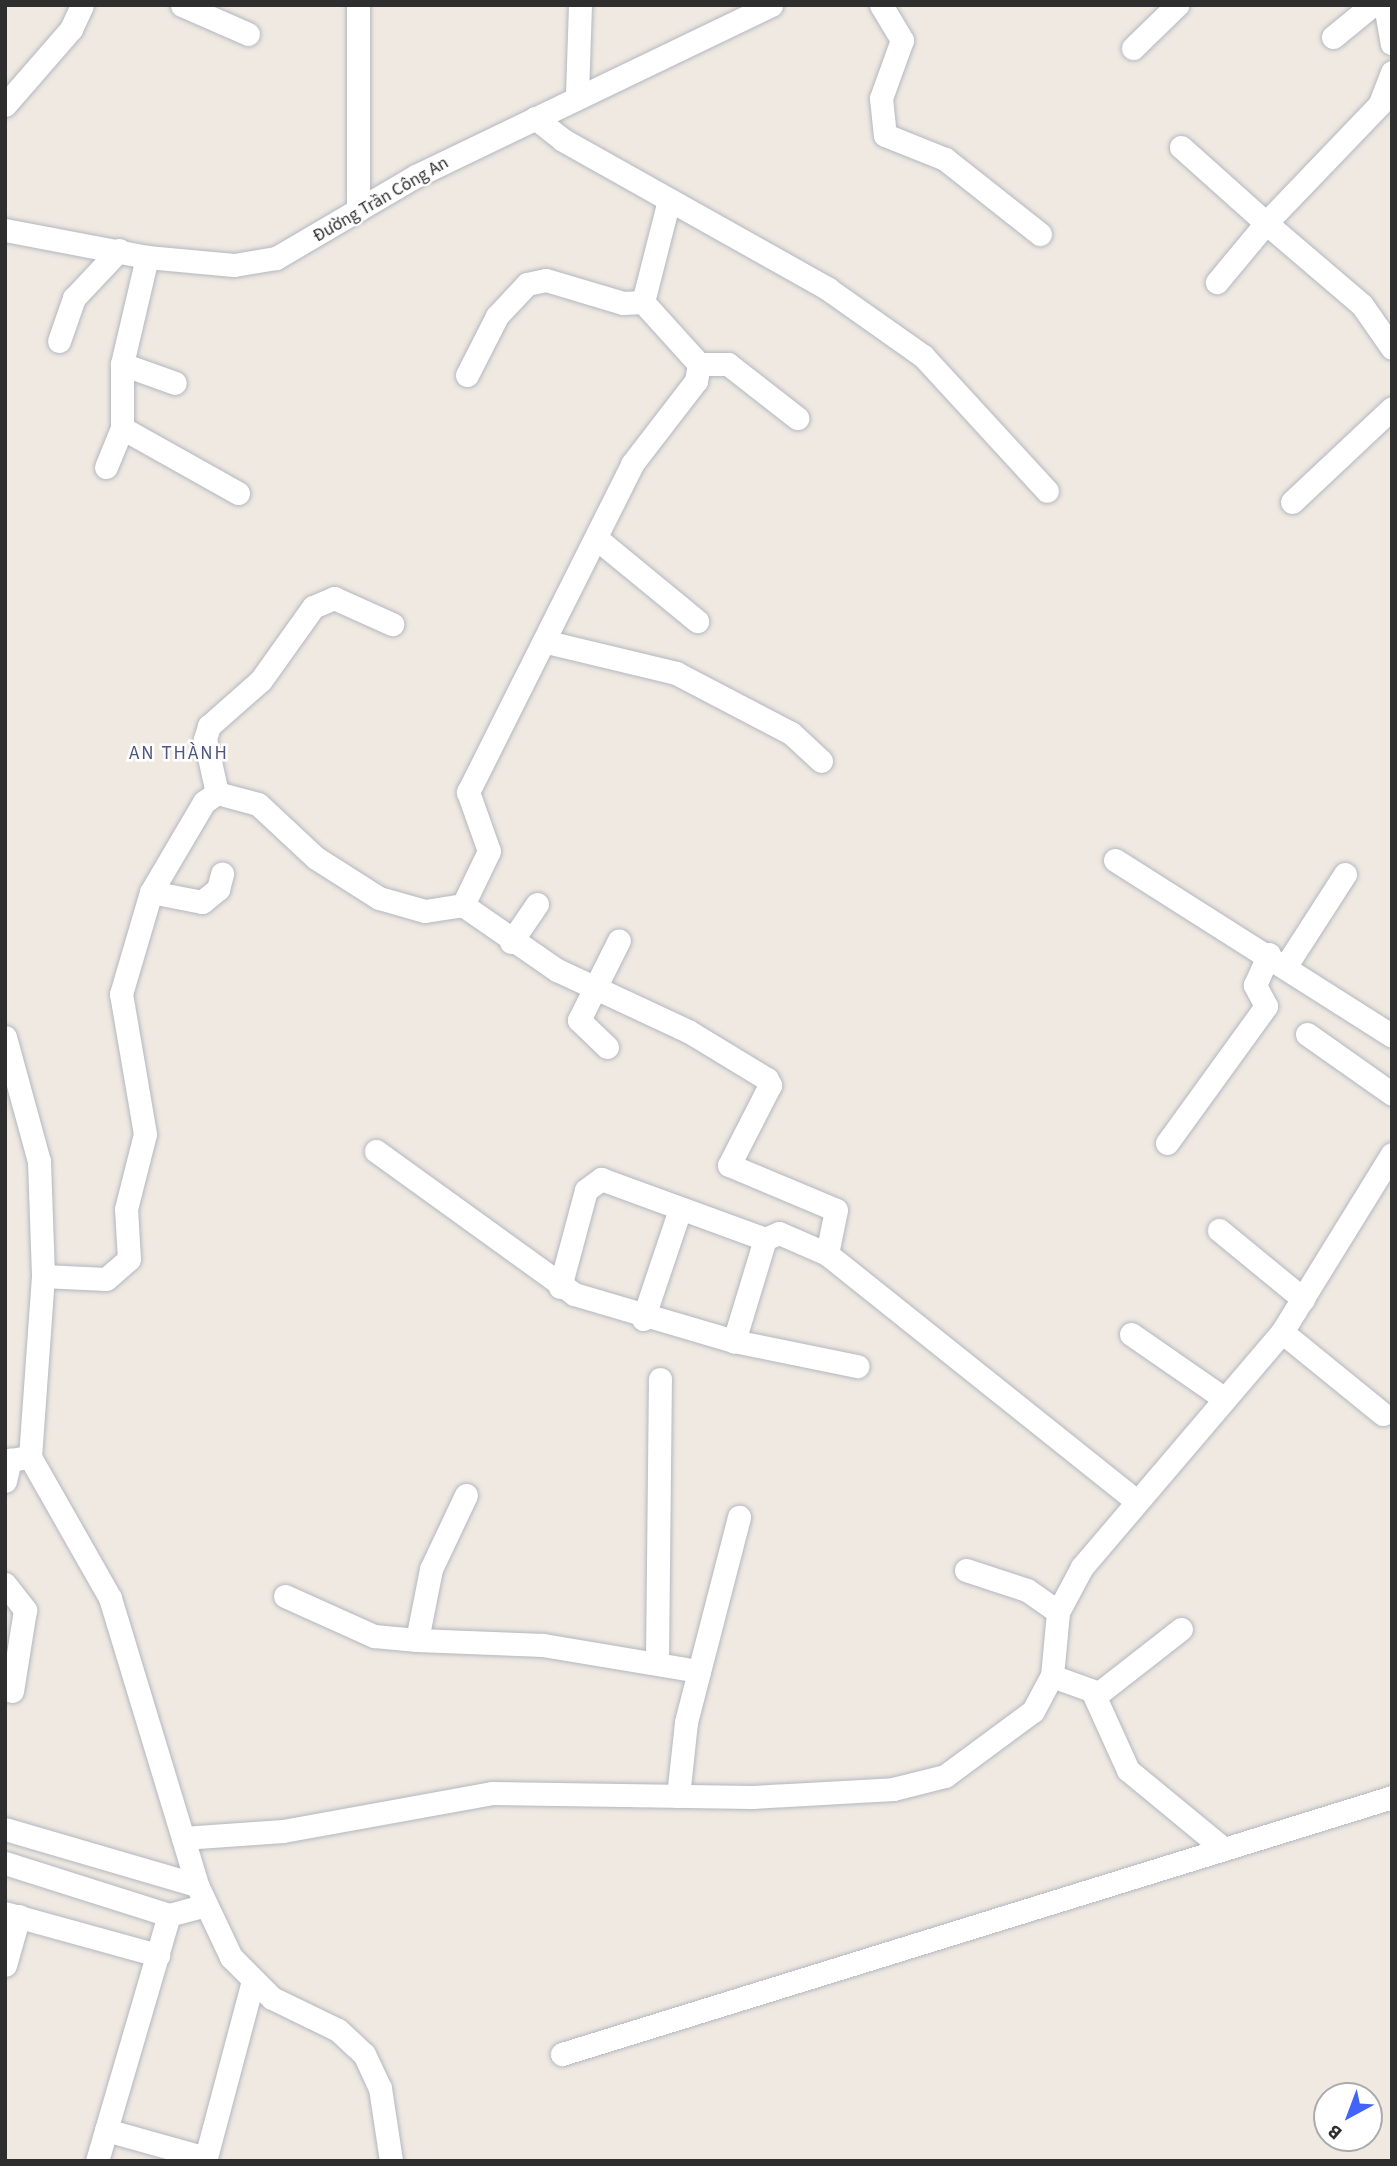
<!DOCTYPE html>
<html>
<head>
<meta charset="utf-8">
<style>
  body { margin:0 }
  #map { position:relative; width:1397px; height:2166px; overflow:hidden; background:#efe9e1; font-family:"Source Sans 3",sans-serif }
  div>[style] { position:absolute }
  .roads { filter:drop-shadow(0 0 2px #b4b7c1) drop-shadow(0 0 2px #b4b7c1) }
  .minor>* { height:23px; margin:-11.5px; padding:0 11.5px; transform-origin:11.5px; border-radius:11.5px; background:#fff }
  span { translate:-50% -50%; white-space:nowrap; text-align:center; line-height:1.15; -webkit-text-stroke:5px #fff; paint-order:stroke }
  .street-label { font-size:18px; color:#2e2e2e }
  .neighbourhood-label { font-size:19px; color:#4d5680; letter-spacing:2px }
  .frame { position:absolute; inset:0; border:7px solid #2e2e2e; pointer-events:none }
  .north { position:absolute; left:1313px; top:2082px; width:70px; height:70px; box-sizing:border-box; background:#fff; border:2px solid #ababab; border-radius:50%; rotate:221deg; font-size:19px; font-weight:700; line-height:28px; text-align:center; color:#2e2e2e }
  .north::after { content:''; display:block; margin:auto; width:24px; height:32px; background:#4264fb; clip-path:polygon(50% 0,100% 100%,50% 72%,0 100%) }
</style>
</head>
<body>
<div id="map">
  <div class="roads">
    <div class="minor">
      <i style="left:182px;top:5px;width:72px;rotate:23.7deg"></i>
      <i style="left:358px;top:5px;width:205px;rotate:90deg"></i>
      <i style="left:881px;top:5px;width:41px;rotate:59deg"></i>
      <i style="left:902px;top:40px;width:62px;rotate:109.9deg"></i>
      <i style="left:881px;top:98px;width:37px;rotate:84deg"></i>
      <i style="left:885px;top:135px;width:65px;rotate:21.8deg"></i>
      <i style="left:945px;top:159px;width:121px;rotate:38.3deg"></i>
      <i style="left:1385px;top:5px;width:39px;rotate:80deg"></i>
      <i style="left:1333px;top:37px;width:50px;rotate:-39.4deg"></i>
      <i style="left:1133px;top:48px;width:62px;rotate:-44.3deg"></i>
      <i style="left:1392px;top:72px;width:34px;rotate:111deg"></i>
      <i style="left:1380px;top:104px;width:165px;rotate:133.8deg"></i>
      <i style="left:1266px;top:223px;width:126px;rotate:40.5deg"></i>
      <i style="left:1362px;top:305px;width:52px;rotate:55.1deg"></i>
      <i style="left:577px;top:95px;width:90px;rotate:-88.1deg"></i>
      <i style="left:5px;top:105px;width:101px;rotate:-49deg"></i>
      <i style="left:71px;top:29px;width:26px;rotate:-65deg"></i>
      <i style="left:535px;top:118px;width:36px;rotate:38deg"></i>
      <i style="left:563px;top:140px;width:304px;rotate:29.3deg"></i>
      <i style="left:828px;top:289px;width:116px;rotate:35.2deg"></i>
      <i style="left:923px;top:356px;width:183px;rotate:47.4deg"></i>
      <i style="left:1181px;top:147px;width:114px;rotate:41.8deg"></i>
      <i style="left:1266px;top:223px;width:77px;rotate:129.7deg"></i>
      <i style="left:5px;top:230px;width:145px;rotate:10.8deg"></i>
      <i style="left:147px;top:257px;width:87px;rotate:5.3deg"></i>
      <i style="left:234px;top:265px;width:43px;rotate:-9.5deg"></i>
      <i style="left:276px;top:258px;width:162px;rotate:-30.4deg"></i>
      <i style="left:416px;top:176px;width:394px;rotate:-25.7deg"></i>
      <i style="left:59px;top:341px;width:46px;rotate:-70.8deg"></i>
      <i style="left:74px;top:298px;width:66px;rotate:-46.8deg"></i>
      <i style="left:122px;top:364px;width:56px;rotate:19.7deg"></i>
      <i style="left:699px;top:364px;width:29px"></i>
      <i style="left:728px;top:364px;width:88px;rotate:38deg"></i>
      <i style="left:467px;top:375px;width:66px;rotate:-63deg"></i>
      <i style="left:497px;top:316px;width:44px;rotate:-46.8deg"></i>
      <i style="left:527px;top:284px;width:19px;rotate:-12deg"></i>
      <i style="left:546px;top:280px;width:80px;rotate:16.6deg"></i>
      <i style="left:623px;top:303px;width:20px;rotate:-3deg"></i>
      <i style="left:122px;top:428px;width:133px;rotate:29.3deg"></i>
      <i style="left:106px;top:467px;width:42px;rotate:-67.7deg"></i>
      <i style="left:122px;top:428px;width:64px;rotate:-90deg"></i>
      <i style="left:122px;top:364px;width:110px;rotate:-76.8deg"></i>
      <i style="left:1292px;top:502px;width:137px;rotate:-43.2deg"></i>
      <i style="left:596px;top:538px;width:131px;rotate:39.4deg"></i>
      <i style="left:547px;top:642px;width:133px;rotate:13.5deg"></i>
      <i style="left:676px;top:673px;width:130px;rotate:27.6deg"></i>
      <i style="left:791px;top:733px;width:41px;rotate:43deg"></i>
      <i style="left:217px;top:793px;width:55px;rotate:-102.5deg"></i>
      <i style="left:205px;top:739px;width:14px;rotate:-73deg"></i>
      <i style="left:209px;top:726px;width:69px;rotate:-41.5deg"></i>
      <i style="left:261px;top:680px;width:90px;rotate:-54.5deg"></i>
      <i style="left:313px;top:607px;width:23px;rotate:-23deg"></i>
      <i style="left:334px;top:598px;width:64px;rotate:24.1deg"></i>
      <i style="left:1115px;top:860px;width:328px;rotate:32.4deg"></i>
      <i style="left:151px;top:892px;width:52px;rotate:11.1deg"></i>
      <i style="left:202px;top:902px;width:21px;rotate:-39deg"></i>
      <i style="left:218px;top:889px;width:16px;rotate:-75deg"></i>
      <i style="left:463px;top:905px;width:114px;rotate:34.7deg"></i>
      <i style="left:557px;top:970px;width:145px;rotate:25deg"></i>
      <i style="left:688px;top:1031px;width:92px;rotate:31.3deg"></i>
      <i style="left:767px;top:1079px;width:7px;rotate:63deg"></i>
      <i style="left:770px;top:1085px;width:90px;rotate:117.1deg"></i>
      <i style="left:729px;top:1165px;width:116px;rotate:22.8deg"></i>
      <i style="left:836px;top:1210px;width:45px;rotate:101.6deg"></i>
      <i style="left:827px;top:1254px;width:394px;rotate:38.6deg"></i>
      <i style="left:511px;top:942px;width:46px;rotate:-55.6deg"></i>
      <i style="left:1287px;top:964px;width:107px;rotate:-57.2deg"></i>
      <i style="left:1307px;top:1034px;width:104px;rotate:35.2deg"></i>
      <i style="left:5px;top:1037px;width:129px;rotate:74.7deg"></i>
      <i style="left:39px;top:1161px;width:115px;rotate:88deg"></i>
      <i style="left:43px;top:1276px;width:181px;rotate:94.1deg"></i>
      <i style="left:30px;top:1457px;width:162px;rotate:60.4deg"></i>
      <i style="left:110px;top:1598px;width:300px;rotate:73.1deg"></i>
      <i style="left:197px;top:1885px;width:80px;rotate:64.7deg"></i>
      <i style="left:231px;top:1957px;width:58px;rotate:45deg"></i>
      <i style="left:272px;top:1998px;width:73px;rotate:25.9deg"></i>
      <i style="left:338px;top:2030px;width:35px;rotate:43deg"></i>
      <i style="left:364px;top:2054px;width:38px;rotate:65deg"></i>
      <i style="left:380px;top:2088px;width:74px;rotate:81.4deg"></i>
      <i style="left:607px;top:1047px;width:39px;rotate:-136deg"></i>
      <i style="left:579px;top:1020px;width:89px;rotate:-63.4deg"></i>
      <i style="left:1167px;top:1143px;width:169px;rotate:-54.1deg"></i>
      <i style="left:1266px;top:1006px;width:24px;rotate:-118deg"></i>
      <i style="left:1255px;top:985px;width:34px;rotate:-66deg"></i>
      <i style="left:376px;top:1151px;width:244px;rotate:35.8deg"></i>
      <i style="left:574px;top:1294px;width:167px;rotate:16.4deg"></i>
      <i style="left:1219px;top:1230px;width:109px;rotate:39.4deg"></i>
      <i style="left:765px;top:1239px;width:107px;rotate:106.9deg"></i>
      <i style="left:734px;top:1341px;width:126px;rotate:11.5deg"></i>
      <i style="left:43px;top:1276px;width:63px;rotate:2.7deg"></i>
      <i style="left:106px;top:1279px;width:30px;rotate:-41deg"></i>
      <i style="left:129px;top:1259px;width:50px;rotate:-93.4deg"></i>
      <i style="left:126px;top:1209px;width:77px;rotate:-75.8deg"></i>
      <i style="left:145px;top:1134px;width:142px;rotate:-99.7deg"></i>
      <i style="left:121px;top:994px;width:106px;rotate:-73.6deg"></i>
      <i style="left:151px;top:892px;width:104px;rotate:-59.5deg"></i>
      <i style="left:204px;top:802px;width:16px;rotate:-35deg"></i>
      <i style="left:217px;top:793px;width:42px;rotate:15deg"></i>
      <i style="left:258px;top:804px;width:79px;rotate:43deg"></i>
      <i style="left:316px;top:858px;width:75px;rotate:32.4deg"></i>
      <i style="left:379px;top:898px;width:48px;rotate:15.8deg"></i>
      <i style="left:425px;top:911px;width:38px;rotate:-9deg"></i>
      <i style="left:463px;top:905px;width:60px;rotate:-64.3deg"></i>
      <i style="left:489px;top:851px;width:63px;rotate:-109.6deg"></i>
      <i style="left:468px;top:792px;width:367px;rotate:-63.4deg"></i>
      <i style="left:632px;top:464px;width:105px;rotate:-52.4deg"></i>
      <i style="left:696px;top:381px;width:17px;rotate:-80deg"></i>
      <i style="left:699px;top:364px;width:84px;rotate:-132.1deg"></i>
      <i style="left:643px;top:302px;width:105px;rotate:-75.7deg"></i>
      <i style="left:560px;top:1287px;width:100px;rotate:-75deg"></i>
      <i style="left:586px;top:1190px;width:19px;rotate:-36deg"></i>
      <i style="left:601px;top:1179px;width:175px;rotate:20.1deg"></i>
      <i style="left:765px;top:1239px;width:15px;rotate:-23deg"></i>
      <i style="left:779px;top:1233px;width:52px;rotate:23.6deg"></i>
      <i style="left:643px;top:1319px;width:116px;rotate:-71.4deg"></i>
      <i style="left:1282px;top:1332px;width:130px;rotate:39.1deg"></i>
      <i style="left:1131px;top:1334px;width:114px;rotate:34.7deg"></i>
      <i style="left:5px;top:1481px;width:22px;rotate:-77deg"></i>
      <i style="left:10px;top:1460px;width:20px;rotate:-9deg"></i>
      <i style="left:466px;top:1495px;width:82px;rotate:115.3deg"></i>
      <i style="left:431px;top:1569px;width:72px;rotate:101.2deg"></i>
      <i style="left:417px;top:1640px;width:126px;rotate:2.3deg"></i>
      <i style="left:543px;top:1645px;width:158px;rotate:9.5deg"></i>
      <i style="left:966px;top:1570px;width:64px;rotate:18.2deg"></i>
      <i style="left:1027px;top:1590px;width:38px;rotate:35deg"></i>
      <i style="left:5px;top:1584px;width:33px;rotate:52deg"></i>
      <i style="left:25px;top:1610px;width:82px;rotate:99.1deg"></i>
      <i style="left:285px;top:1596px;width:98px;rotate:24.2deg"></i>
      <i style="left:374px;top:1636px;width:43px;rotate:5.3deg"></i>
      <i style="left:657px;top:1661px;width:282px;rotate:-89.4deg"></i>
      <i style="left:1052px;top:1676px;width:50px;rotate:19.9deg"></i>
      <i style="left:1099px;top:1693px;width:104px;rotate:-38deg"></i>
      <i style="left:1094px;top:1695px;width:82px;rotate:65.6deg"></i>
      <i style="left:1128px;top:1770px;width:124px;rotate:39.5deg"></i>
      <i style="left:678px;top:1796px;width:74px;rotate:-83.8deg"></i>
      <i style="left:686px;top:1722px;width:212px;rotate:-75.5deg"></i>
      <i style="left:5px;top:1829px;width:200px;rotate:16.3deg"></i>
      <i style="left:183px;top:1838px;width:100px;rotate:-4deg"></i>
      <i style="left:283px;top:1831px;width:212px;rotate:-10.3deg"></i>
      <i style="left:492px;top:1793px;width:260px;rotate:0.9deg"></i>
      <i style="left:752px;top:1797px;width:141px;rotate:-3.2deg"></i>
      <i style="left:893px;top:1789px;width:54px;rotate:-14deg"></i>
      <i style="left:945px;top:1776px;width:109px;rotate:-36.5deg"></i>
      <i style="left:1033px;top:1711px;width:40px;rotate:-62deg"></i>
      <i style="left:1052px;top:1676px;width:64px;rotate:-84.6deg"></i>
      <i style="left:1058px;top:1612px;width:51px;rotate:-61.9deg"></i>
      <i style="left:1082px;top:1567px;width:309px;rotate:-49.6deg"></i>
      <i style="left:1282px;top:1332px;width:209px;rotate:-58.3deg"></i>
      <i style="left:5px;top:1863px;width:172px;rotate:17.6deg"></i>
      <i style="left:169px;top:1915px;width:38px;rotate:-15deg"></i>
      <i style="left:5px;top:1913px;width:159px;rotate:15.4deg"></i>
      <i style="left:5px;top:1965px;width:51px;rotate:-74.1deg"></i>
      <i style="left:562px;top:2054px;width:869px;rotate:-17.2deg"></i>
      <i style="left:106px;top:2130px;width:104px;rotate:15.6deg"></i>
      <i style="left:97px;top:2161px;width:256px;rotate:-73.7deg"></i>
      <i style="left:205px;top:2161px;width:183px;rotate:-75.1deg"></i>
    </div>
  </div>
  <div class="street-label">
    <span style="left:381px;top:200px;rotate:-30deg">Đường Trần Công An</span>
  </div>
  <div class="neighbourhood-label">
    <span style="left:179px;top:754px">AN THÀNH</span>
  </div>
  <div class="frame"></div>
  <div class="north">B</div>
</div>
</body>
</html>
